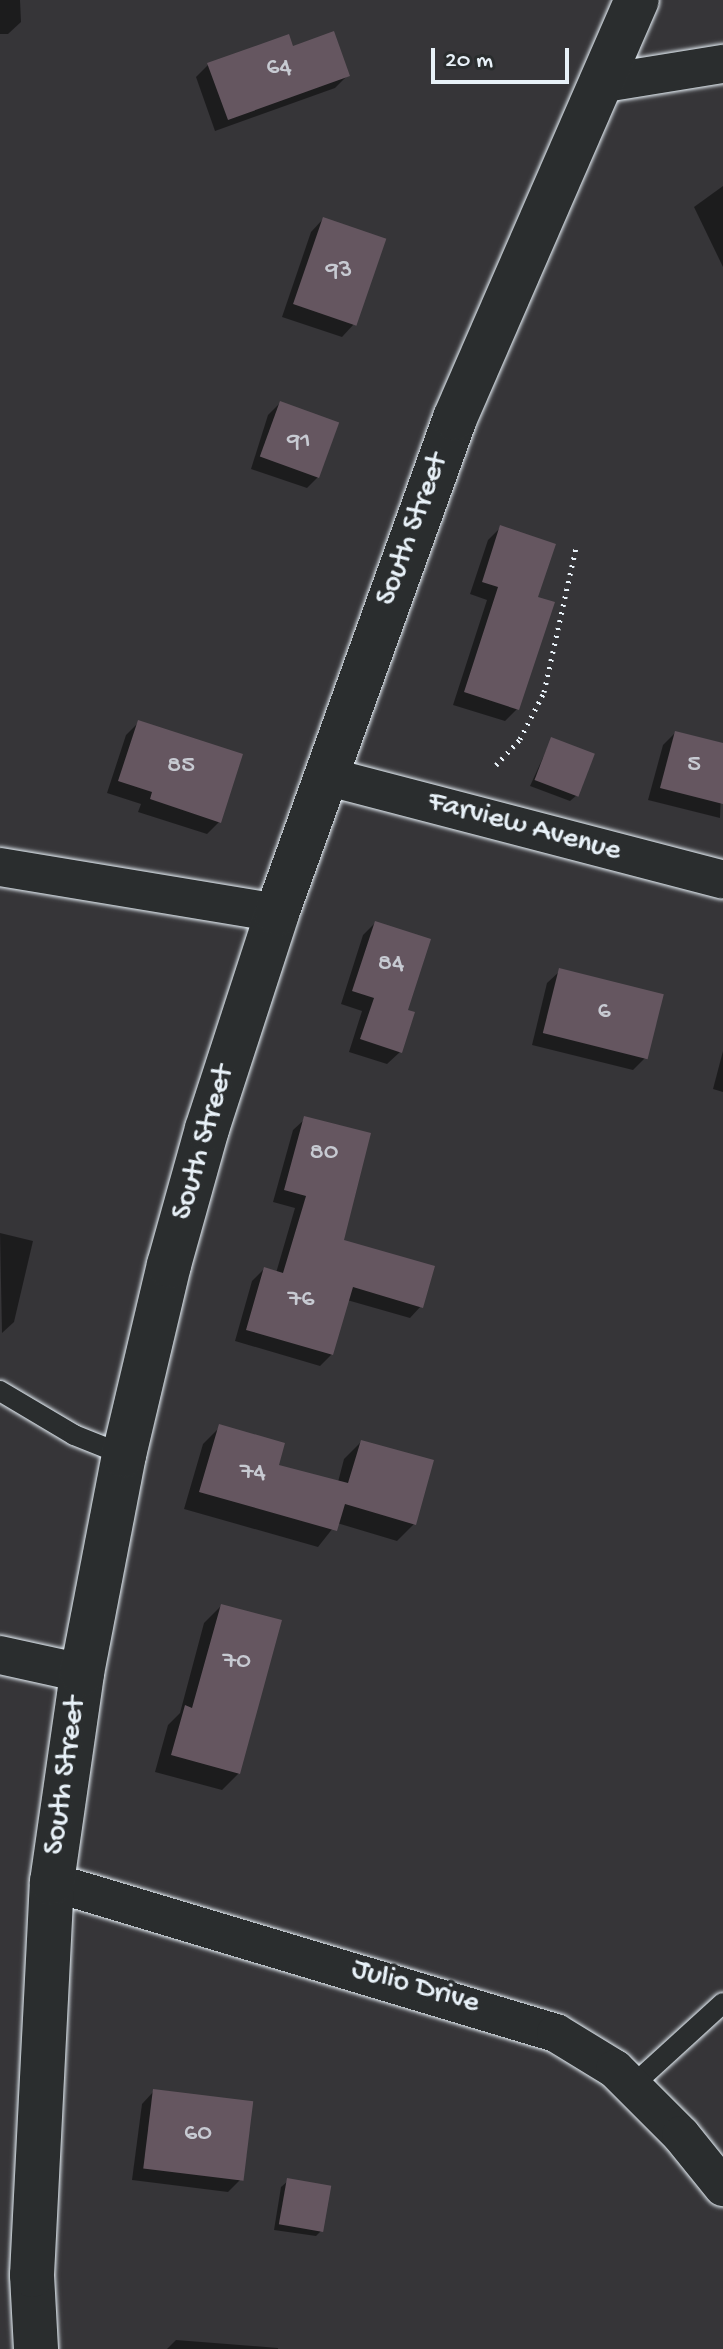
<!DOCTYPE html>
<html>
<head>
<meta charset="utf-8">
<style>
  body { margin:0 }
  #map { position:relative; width:723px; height:2349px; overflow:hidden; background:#363538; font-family:"Gochi Hand",sans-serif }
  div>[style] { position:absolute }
  .shadow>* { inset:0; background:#0007 }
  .building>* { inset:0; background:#655660; transform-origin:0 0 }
  .path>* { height:5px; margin-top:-2.5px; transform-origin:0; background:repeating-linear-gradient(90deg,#e8f1f8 0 2px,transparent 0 8px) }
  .roads { filter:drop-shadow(0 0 2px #e8f1f8) drop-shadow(0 0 2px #e8f1f8) }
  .service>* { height:20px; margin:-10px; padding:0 10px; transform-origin:10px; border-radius:10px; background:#2a2d2e }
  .minor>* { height:38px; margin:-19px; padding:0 19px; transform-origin:19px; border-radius:19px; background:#2a2d2e }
  .tertiary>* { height:44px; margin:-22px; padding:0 22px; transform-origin:22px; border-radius:22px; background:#2a2d2e }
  span { translate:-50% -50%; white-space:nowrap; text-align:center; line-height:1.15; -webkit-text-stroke:7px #2a2d2e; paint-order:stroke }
  .number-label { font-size:26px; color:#c7cad2 }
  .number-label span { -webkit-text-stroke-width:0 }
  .street-label { font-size:30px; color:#e8f1f8 }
  .scale { position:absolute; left:431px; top:48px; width:138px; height:36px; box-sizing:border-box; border:4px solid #e8f1f8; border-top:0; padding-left:10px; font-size:24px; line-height:28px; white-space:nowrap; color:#e8f1f8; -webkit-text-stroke:6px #2a2d2e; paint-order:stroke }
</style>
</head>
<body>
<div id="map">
  <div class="shadow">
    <i style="clip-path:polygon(0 0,20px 0,21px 22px,8px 34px,0 34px)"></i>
    <i style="clip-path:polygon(292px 48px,348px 75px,335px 88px,215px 131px,196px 77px,208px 65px)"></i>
    <i style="clip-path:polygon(723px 186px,723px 267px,694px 207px)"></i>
    <i style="clip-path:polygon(323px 219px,354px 324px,342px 337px,282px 317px,311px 232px)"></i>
    <i style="clip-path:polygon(280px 403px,320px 475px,307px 488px,251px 469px,268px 415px)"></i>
    <i style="clip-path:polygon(500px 528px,536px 598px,517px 709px,505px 721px,453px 705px,487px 600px,470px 594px,488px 540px)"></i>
    <i style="clip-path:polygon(139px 722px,219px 822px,207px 834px,138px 812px,141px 804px,107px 793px,126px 735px)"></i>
    <i style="clip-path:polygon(675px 733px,723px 745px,720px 818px,648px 800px,663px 745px)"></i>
    <i style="clip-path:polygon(551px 740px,577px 795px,570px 801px,530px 786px)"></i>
    <i style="clip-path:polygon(375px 923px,405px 1011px,400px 1052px,387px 1064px,349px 1052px,362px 1011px,341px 1004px,363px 935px)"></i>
    <i style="clip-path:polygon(560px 971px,646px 1057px,633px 1070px,532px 1045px,547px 983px)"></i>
    <i style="clip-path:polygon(723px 1051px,723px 1092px,713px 1089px)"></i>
    <i style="clip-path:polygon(305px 1119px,341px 1241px,421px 1306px,410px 1318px,347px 1300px,332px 1354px,320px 1366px,235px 1341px,252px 1281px,264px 1269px,276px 1273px,295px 1208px,273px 1202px,293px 1130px)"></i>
    <i style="clip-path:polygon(0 1233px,33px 1241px,14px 1322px,2px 1333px)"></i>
    <i style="clip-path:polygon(220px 1427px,277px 1466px,338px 1482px,344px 1459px,361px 1442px,414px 1524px,397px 1541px,337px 1523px,318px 1547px,184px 1509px,203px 1444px)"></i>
    <i style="clip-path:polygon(221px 1606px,239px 1773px,222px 1790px,155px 1772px,168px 1725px,180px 1713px,204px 1623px)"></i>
    <i style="clip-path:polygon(154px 2091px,241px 2179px,228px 2192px,132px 2180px,142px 2104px)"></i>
    <i style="clip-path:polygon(288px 2181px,322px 2230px,316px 2236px,274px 2230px,281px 2187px)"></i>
    <i style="clip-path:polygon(176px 2340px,278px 2348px,278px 2349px,167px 2349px)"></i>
  </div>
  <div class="building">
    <i style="clip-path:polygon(334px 31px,350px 76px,228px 120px,207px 63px,289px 34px,293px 46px)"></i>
    <i style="left:323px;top:217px;width:67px;height:92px;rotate:19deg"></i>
    <i style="left:280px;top:401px;width:63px;height:59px;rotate:20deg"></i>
    <i style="clip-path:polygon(500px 525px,556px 544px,538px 597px,555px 602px,519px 710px,464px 692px,498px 587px,482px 582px)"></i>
    <i style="clip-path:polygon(138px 720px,243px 754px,221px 823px,150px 799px,152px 792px,118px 781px)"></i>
    <i style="clip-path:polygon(675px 731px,723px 743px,723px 804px,660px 788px)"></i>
    <i style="left:551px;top:737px;width:47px;height:46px;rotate:21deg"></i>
    <i style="clip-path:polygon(375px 921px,431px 939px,408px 1010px,415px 1012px,402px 1053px,360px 1039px,374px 998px,352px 991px)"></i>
    <i style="left:559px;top:968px;width:108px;height:67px;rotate:14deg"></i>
    <i style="clip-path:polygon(304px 1116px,371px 1133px,344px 1240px,435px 1266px,423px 1308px,353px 1287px,333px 1355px,246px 1330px,264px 1267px,283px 1273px,306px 1196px,284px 1190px)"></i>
    <i style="clip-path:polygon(219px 1424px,285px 1443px,279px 1465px,348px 1483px,361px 1440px,434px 1460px,416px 1525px,345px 1504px,337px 1531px,199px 1492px)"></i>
    <i style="clip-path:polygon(221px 1604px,282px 1620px,240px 1774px,171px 1755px,185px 1705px,192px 1708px)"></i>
    <i style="left:153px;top:2089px;width:101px;height:80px;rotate:7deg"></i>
    <i style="left:287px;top:2178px;width:45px;height:47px;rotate:10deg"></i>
  </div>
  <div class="path">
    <i style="left:496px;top:765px;width:35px;rotate:-47deg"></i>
    <i style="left:520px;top:739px;width:53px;rotate:-62.9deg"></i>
    <i style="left:544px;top:692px;width:148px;rotate:-77.5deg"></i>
  </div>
  <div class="roads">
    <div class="service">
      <i style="left:0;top:1391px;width:86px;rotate:30.7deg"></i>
      <i style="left:74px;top:1435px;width:54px;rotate:21.8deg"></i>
      <i style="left:632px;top:2086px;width:123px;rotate:-42.4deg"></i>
    </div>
    <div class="minor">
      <i style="left:599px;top:84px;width:126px;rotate:-9.2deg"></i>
      <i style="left:325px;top:776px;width:411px;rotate:14.6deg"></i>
      <i style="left:0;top:867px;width:281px;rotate:9.4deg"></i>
      <i style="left:0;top:1655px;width:84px;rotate:12.4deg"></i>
      <i style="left:52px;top:1882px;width:526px;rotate:16.68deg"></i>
      <i style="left:556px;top:2033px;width:69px;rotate:31.4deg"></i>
      <i style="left:615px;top:2069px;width:93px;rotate:45deg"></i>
      <i style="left:681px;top:2135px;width:67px;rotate:51.1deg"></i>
    </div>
    <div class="tertiary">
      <i style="left:36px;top:2349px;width:74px;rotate:-93.1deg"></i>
      <i style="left:32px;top:2275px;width:394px;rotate:-87.1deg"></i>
      <i style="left:52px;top:1882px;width:211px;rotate:-81.8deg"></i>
      <i style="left:82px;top:1673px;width:222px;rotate:-79.1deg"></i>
      <i style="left:124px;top:1455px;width:195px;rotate:-76.7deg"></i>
      <i style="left:169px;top:1265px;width:141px;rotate:-74.4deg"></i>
      <i style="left:207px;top:1129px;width:227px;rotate:-72deg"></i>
      <i style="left:277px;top:913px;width:526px;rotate:-70.22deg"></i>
      <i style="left:455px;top:418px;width:456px;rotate:-66.5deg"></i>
    </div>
  </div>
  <div class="number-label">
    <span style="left:279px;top:69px">64</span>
    <span style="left:339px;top:272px">93</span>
    <span style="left:299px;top:443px">91</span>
    <span style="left:694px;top:766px">5</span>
    <span style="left:181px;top:767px">85</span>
    <span style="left:391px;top:965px">84</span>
    <span style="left:604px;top:1013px">6</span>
    <span style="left:324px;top:1154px">80</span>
    <span style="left:301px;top:1301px">76</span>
    <span style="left:253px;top:1474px">74</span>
    <span style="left:237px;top:1663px">70</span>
    <span style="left:198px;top:2135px">60</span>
  </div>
  <div class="street-label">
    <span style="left:414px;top:530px;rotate:-70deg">South Street</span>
    <span style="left:524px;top:828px;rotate:15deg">Farview Avenue</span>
    <span style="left:205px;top:1143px;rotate:-74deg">South Street</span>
    <span style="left:67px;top:1776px;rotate:-82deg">South Street</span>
    <span style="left:415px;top:1988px;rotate:16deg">Julio Drive</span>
  </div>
  <div class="scale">20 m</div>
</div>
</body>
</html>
